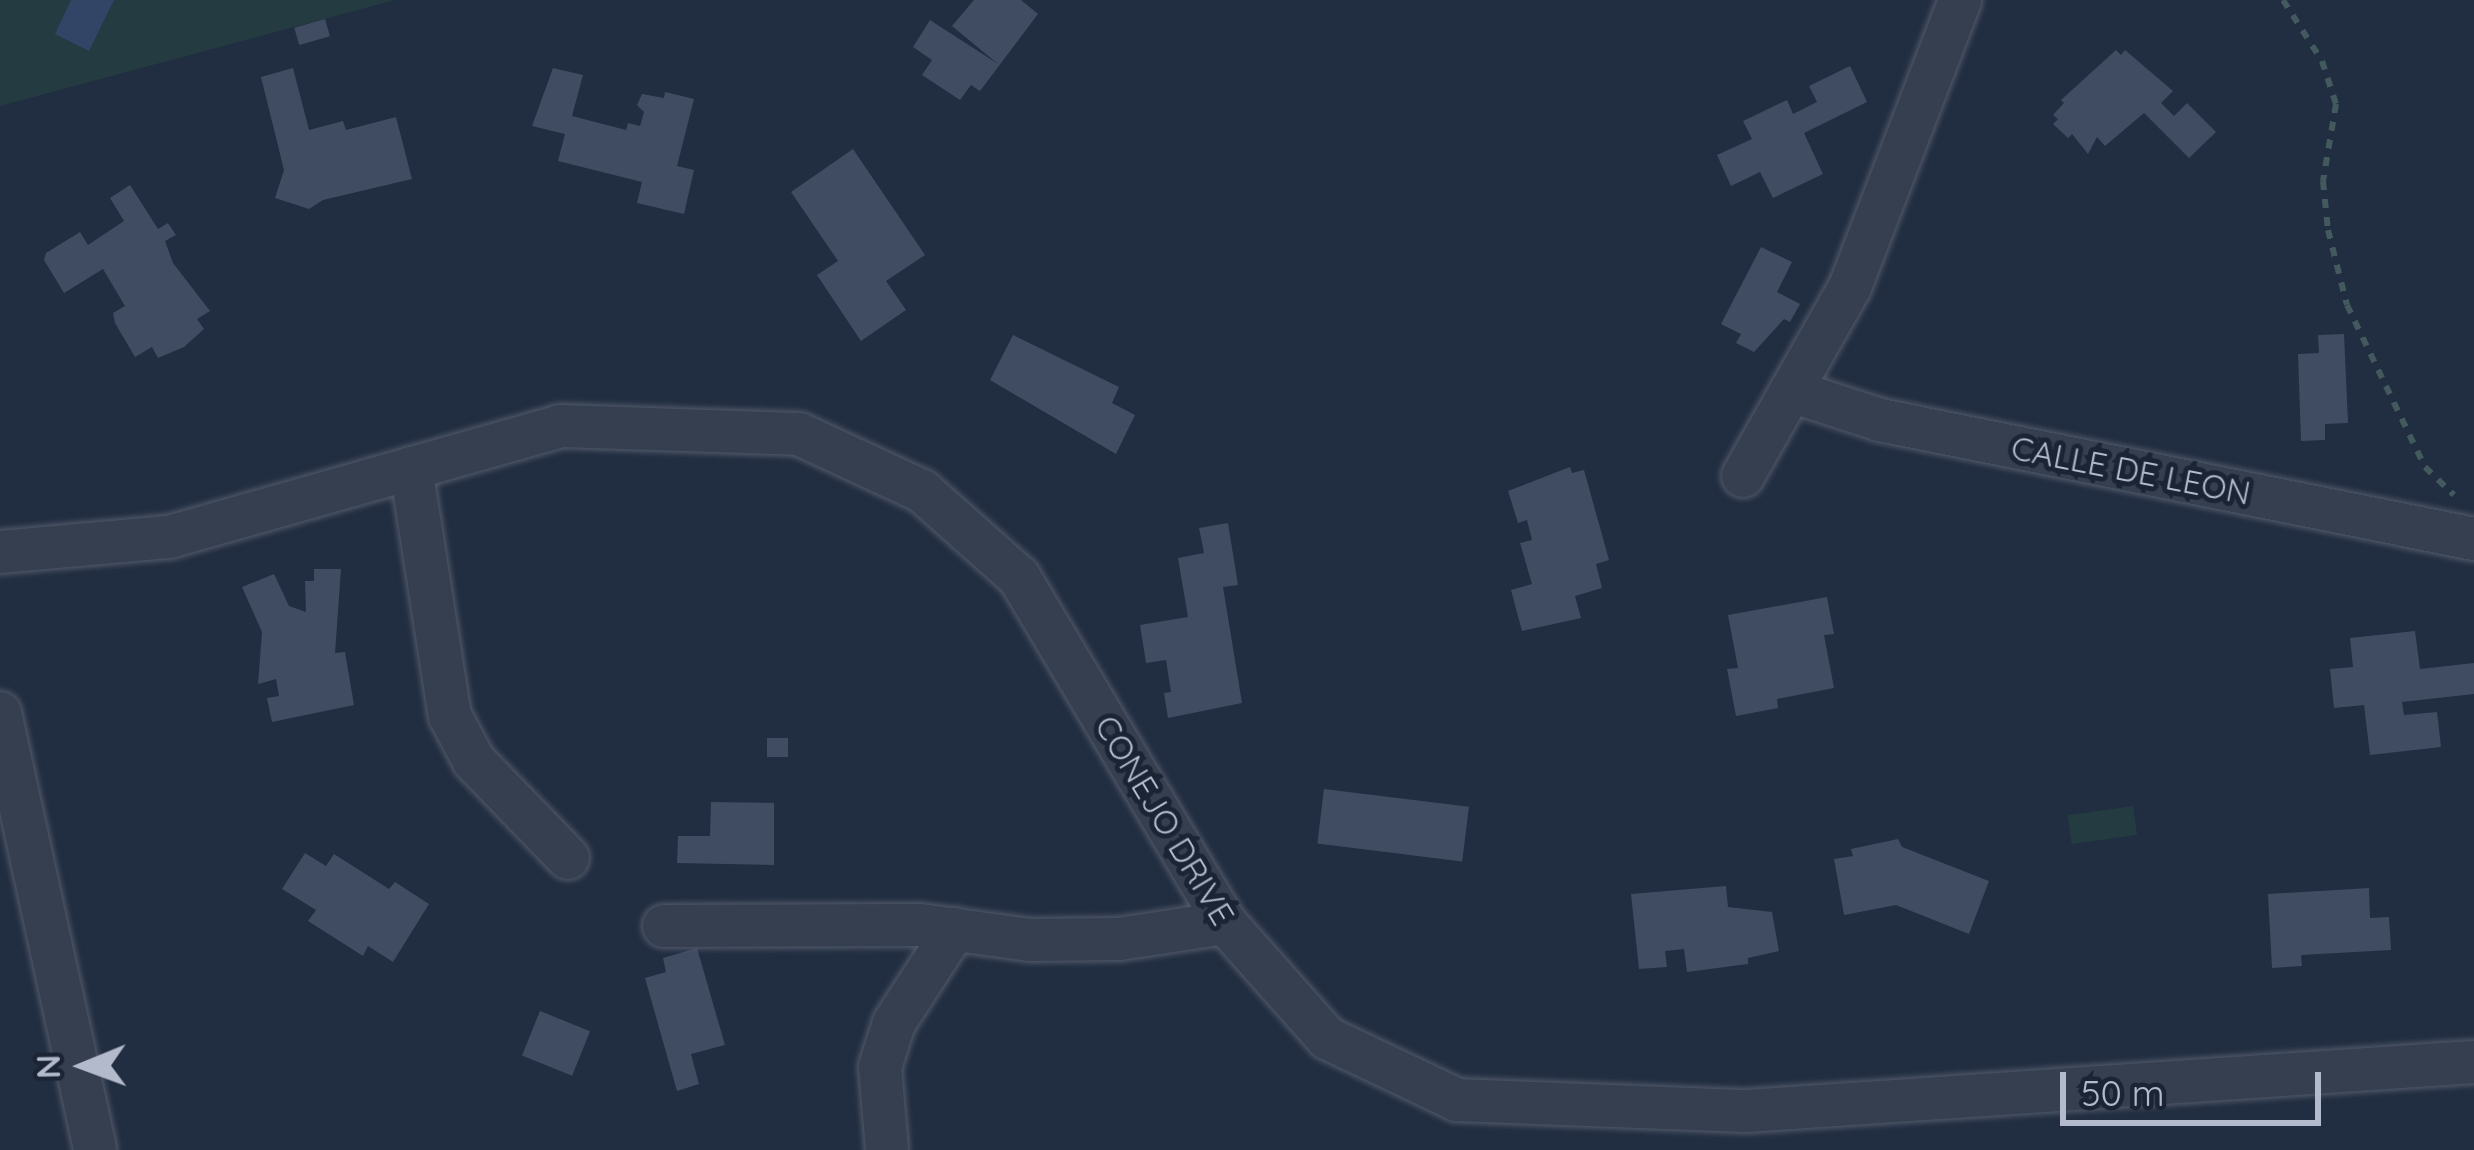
<!DOCTYPE html>
<html>
<head>
<meta charset="utf-8">
<style>
  body { margin:0 }
  #map { position:relative; width:2474px; height:1150px; overflow:hidden; background:#212d40; font-family:Quicksand,sans-serif }
  div>[style] { position:absolute }
  .green>* { inset:0; background:#243c41; transform-origin:0 0 }
  .water>* { inset:0; background:#324567 }
  .building>* { inset:0; background:#404c62; transform-origin:0 0 }
  .path>* { height:6px; margin-top:-3px; transform-origin:0; background:repeating-linear-gradient(90deg,#42595e 0 9px,transparent 0 18px) }
  .roads { filter:drop-shadow(0 0 3px #515a6a) drop-shadow(0 0 3px #515a6a) }
  .minor>* { height:42px; margin:-21px; padding:0 21px; transform-origin:21px; border-radius:21px; background:#363f4f }
  span { translate:-50% -50%; white-space:nowrap; text-align:center; line-height:1.15; -webkit-text-stroke:10px #1b2434; paint-order:stroke }
  .street-label { font-size:33px; color:#b2bacb }
  .north { position:absolute; left:24px; top:1006px; width:120px; height:120px; -webkit-text-stroke:9px #1b2434; paint-order:stroke; rotate:269deg; font-size:33px; font-weight:700; line-height:48px; text-align:center; color:#b2bacb }
  .north::after { content:''; display:block; margin:auto; width:42px; height:54px; background:#b2bacb; clip-path:polygon(50% 0,100% 100%,50% 72%,0 100%) }
  .scale { position:absolute; left:2060px; top:1072px; width:261px; height:54px; box-sizing:border-box; border:6px solid #b2bacb; border-top:0; padding-left:15px; font-size:36px; line-height:42px; white-space:nowrap; color:#b2bacb; -webkit-text-stroke:9px #1b2434; paint-order:stroke }
</style>
</head>
<body>
<div id="map">
  <div class="green">
    <i style="clip-path:polygon(0 0,395px 0,0 106px)"></i>
    <i style="left:2133px;top:806px;width:29px;height:66px;rotate:82deg"></i>
  </div>
  <div class="water">
    <i style="clip-path:polygon(71px 0,114px 0,89px 51px,55px 34px)"></i>
  </div>
  <div class="building">
    <i style="clip-path:polygon(974px 0,1021px 0,1038px 14px,980px 91px,971px 85px,960px 100px,922px 75px,932px 60px,913px 47px,930px 20px,998px 64px,952px 26px)"></i>
    <i style="left:325px;top:19px;width:18px;height:32px;rotate:74deg"></i>
    <i style="clip-path:polygon(2116px 50px,2121px 55px,2125px 50px,2173px 91px,2161px 103px,2174px 116px,2187px 103px,2216px 132px,2189px 158px,2144px 113px,2105px 146px,2097px 137px,2088px 154px,2072px 134px,2068px 138px,2053px 124px,2058px 119px,2053px 115px,2064px 103px,2061px 100px)"></i>
    <i style="clip-path:polygon(1850px 66px,1867px 102px,1804px 133px,1823px 174px,1773px 198px,1760px 172px,1731px 186px,1717px 155px,1752px 139px,1743px 121px,1787px 100px,1793px 114px,1817px 102px,1809px 86px)"></i>
    <i style="clip-path:polygon(293px 68px,309px 130px,343px 121px,346px 130px,396px 117px,412px 179px,323px 200px,309px 209px,275px 198px,284px 170px,261px 77px)"></i>
    <i style="clip-path:polygon(553px 68px,583px 75px,572px 116px,626px 130px,628px 123px,640px 126px,644px 112px,637px 105px,642px 94px,664px 98px,665px 92px,694px 99px,677px 166px,694px 170px,684px 214px,637px 203px,642px 182px,558px 161px,565px 134px,532px 126px)"></i>
    <i style="clip-path:polygon(853px 149px,925px 255px,886px 281px,906px 310px,861px 341px,817px 275px,838px 261px,791px 192px)"></i>
    <i style="clip-path:polygon(130px 185px,158px 229px,168px 223px,176px 235px,165px 241px,173px 263px,210px 311px,197px 319px,204px 329px,184px 347px,158px 358px,152px 347px,135px 357px,115px 323px,113px 313px,125px 306px,103px 269px,64px 293px,44px 260px,46px 253px,80px 232px,88px 245px,124px 221px,110px 198px)"></i>
    <i style="clip-path:polygon(1761px 247px,1792px 262px,1777px 292px,1800px 304px,1790px 322px,1784px 319px,1754px 352px,1736px 343px,1741px 334px,1721px 324px)"></i>
    <i style="clip-path:polygon(2344px 334px,2348px 423px,2325px 424px,2325px 440px,2301px 441px,2298px 354px,2319px 353px,2318px 335px)"></i>
    <i style="clip-path:polygon(1013px 335px,1119px 387px,1112px 403px,1135px 415px,1116px 454px,990px 380px)"></i>
    <i style="clip-path:polygon(1570px 467px,1572px 473px,1584px 470px,1609px 560px,1596px 564px,1602px 588px,1575px 596px,1581px 618px,1522px 631px,1511px 590px,1532px 584px,1520px 543px,1532px 540px,1527px 520px,1518px 523px,1508px 491px)"></i>
    <i style="clip-path:polygon(1228px 523px,1238px 585px,1223px 587px,1242px 703px,1168px 718px,1164px 693px,1171px 692px,1166px 660px,1146px 663px,1140px 625px,1188px 617px,1178px 558px,1204px 553px,1199px 528px)"></i>
    <i style="clip-path:polygon(314px 569px,341px 569px,335px 653px,345px 652px,354px 705px,272px 722px,267px 698px,279px 696px,276px 679px,258px 684px,262px 632px,242px 587px,274px 574px,289px 606px,306px 612px,305px 581px,314px 581px)"></i>
    <i style="clip-path:polygon(1827px 597px,1834px 634px,1824px 635px,1834px 688px,1777px 699px,1778px 708px,1736px 716px,1727px 669px,1738px 668px,1728px 615px)"></i>
    <i style="clip-path:polygon(2415px 631px,2420px 669px,2474px 663px,2474px 694px,2402px 702px,2404px 715px,2437px 712px,2441px 747px,2370px 755px,2364px 705px,2334px 708px,2330px 669px,2353px 667px,2350px 638px)"></i>
    <i style="left:767px;top:738px;width:21px;height:19px"></i>
    <i style="left:1324px;top:789px;width:146px;height:55px;rotate:7deg"></i>
    <i style="clip-path:polygon(711px 802px,774px 803px,774px 865px,677px 863px,678px 836px,710px 836px)"></i>
    <i style="clip-path:polygon(1898px 839px,1902px 847px,1989px 881px,1969px 934px,1896px 905px,1844px 915px,1834px 859px,1853px 856px,1851px 849px)"></i>
    <i style="clip-path:polygon(305px 853px,326px 866px,334px 854px,389px 889px,395px 882px,429px 904px,393px 962px,368px 946px,363px 956px,308px 921px,316px 910px,282px 889px)"></i>
    <i style="clip-path:polygon(1726px 886px,1728px 907px,1772px 912px,1779px 951px,1748px 958px,1748px 964px,1687px 972px,1684px 949px,1665px 951px,1667px 967px,1639px 969px,1631px 894px)"></i>
    <i style="clip-path:polygon(2369px 888px,2370px 918px,2389px 917px,2391px 950px,2301px 955px,2302px 966px,2272px 968px,2268px 894px)"></i>
    <i style="clip-path:polygon(697px 948px,725px 1045px,691px 1054px,699px 1084px,677px 1091px,645px 978px,666px 972px,663px 958px)"></i>
    <i style="left:540px;top:1011px;width:54px;height:48px;rotate:22deg"></i>
  </div>
  <div class="path">
    <i style="left:2283px;top:0;width:72px;rotate:57.4deg"></i>
    <i style="left:2322px;top:61px;width:45px;rotate:72deg"></i>
    <i style="left:2336px;top:104px;width:78px;rotate:99.6deg"></i>
    <i style="left:2323px;top:181px;width:49px;rotate:84.2deg"></i>
    <i style="left:2328px;top:230px;width:77px;rotate:75.8deg"></i>
    <i style="left:2347px;top:305px;width:180px;rotate:64.3deg"></i>
    <i style="left:2425px;top:467px;width:40px;rotate:44deg"></i>
  </div>
  <div class="roads">
    <div class="minor">
      <i style="left:1791px;top:391px;width:94px;rotate:18deg"></i>
      <i style="left:1880px;top:420px;width:606px;rotate:11.33deg"></i>
      <i style="left:411px;top:468px;width:251px;rotate:81.1deg"></i>
      <i style="left:450px;top:716px;width:51px;rotate:61.9deg"></i>
      <i style="left:474px;top:761px;width:135px;rotate:45.9deg"></i>
      <i style="left:1743px;top:476px;width:217px;rotate:-60.5deg"></i>
      <i style="left:1850px;top:287px;width:307px;rotate:-69deg"></i>
      <i style="left:0;top:552px;width:170px;rotate:-5.1deg"></i>
      <i style="left:169px;top:537px;width:406px;rotate:-15.8deg"></i>
      <i style="left:560px;top:426px;width:239px;rotate:1.9deg"></i>
      <i style="left:799px;top:434px;width:136px;rotate:24.9deg"></i>
      <i style="left:922px;top:491px;width:130px;rotate:41.6deg"></i>
      <i style="left:1019px;top:577px;width:403px;rotate:59.2deg"></i>
      <i style="left:1225px;top:923px;width:154px;rotate:48.4deg"></i>
      <i style="left:1327px;top:1038px;width:144px;rotate:25.5deg"></i>
      <i style="left:1457px;top:1100px;width:290px;rotate:2.2deg"></i>
      <i style="left:1747px;top:1111px;width:729px;rotate:-3.86deg"></i>
      <i style="left:0;top:713px;width:447px;rotate:77.7deg"></i>
      <i style="left:664px;top:926px;width:256px;rotate:-0.2deg"></i>
      <i style="left:920px;top:925px;width:111px;rotate:7.8deg"></i>
      <i style="left:1030px;top:940px;width:89px;rotate:-0.6deg"></i>
      <i style="left:1119px;top:939px;width:107px;rotate:-8.6deg"></i>
      <i style="left:887px;top:1150px;width:83px;rotate:-94.8deg"></i>
      <i style="left:880px;top:1067px;width:46px;rotate:-72.3deg"></i>
      <i style="left:894px;top:1023px;width:112px;rotate:-57deg"></i>
    </div>
  </div>
  <div class="street-label">
    <span style="left:2131px;top:470px;rotate:11deg">CALLE DE LEON</span>
    <span style="left:1165px;top:820px;rotate:59deg">CONEJO DRIVE</span>
  </div>
  <div class="north">N</div>
  <div class="scale">50 m</div>
</div>
</body>
</html>
